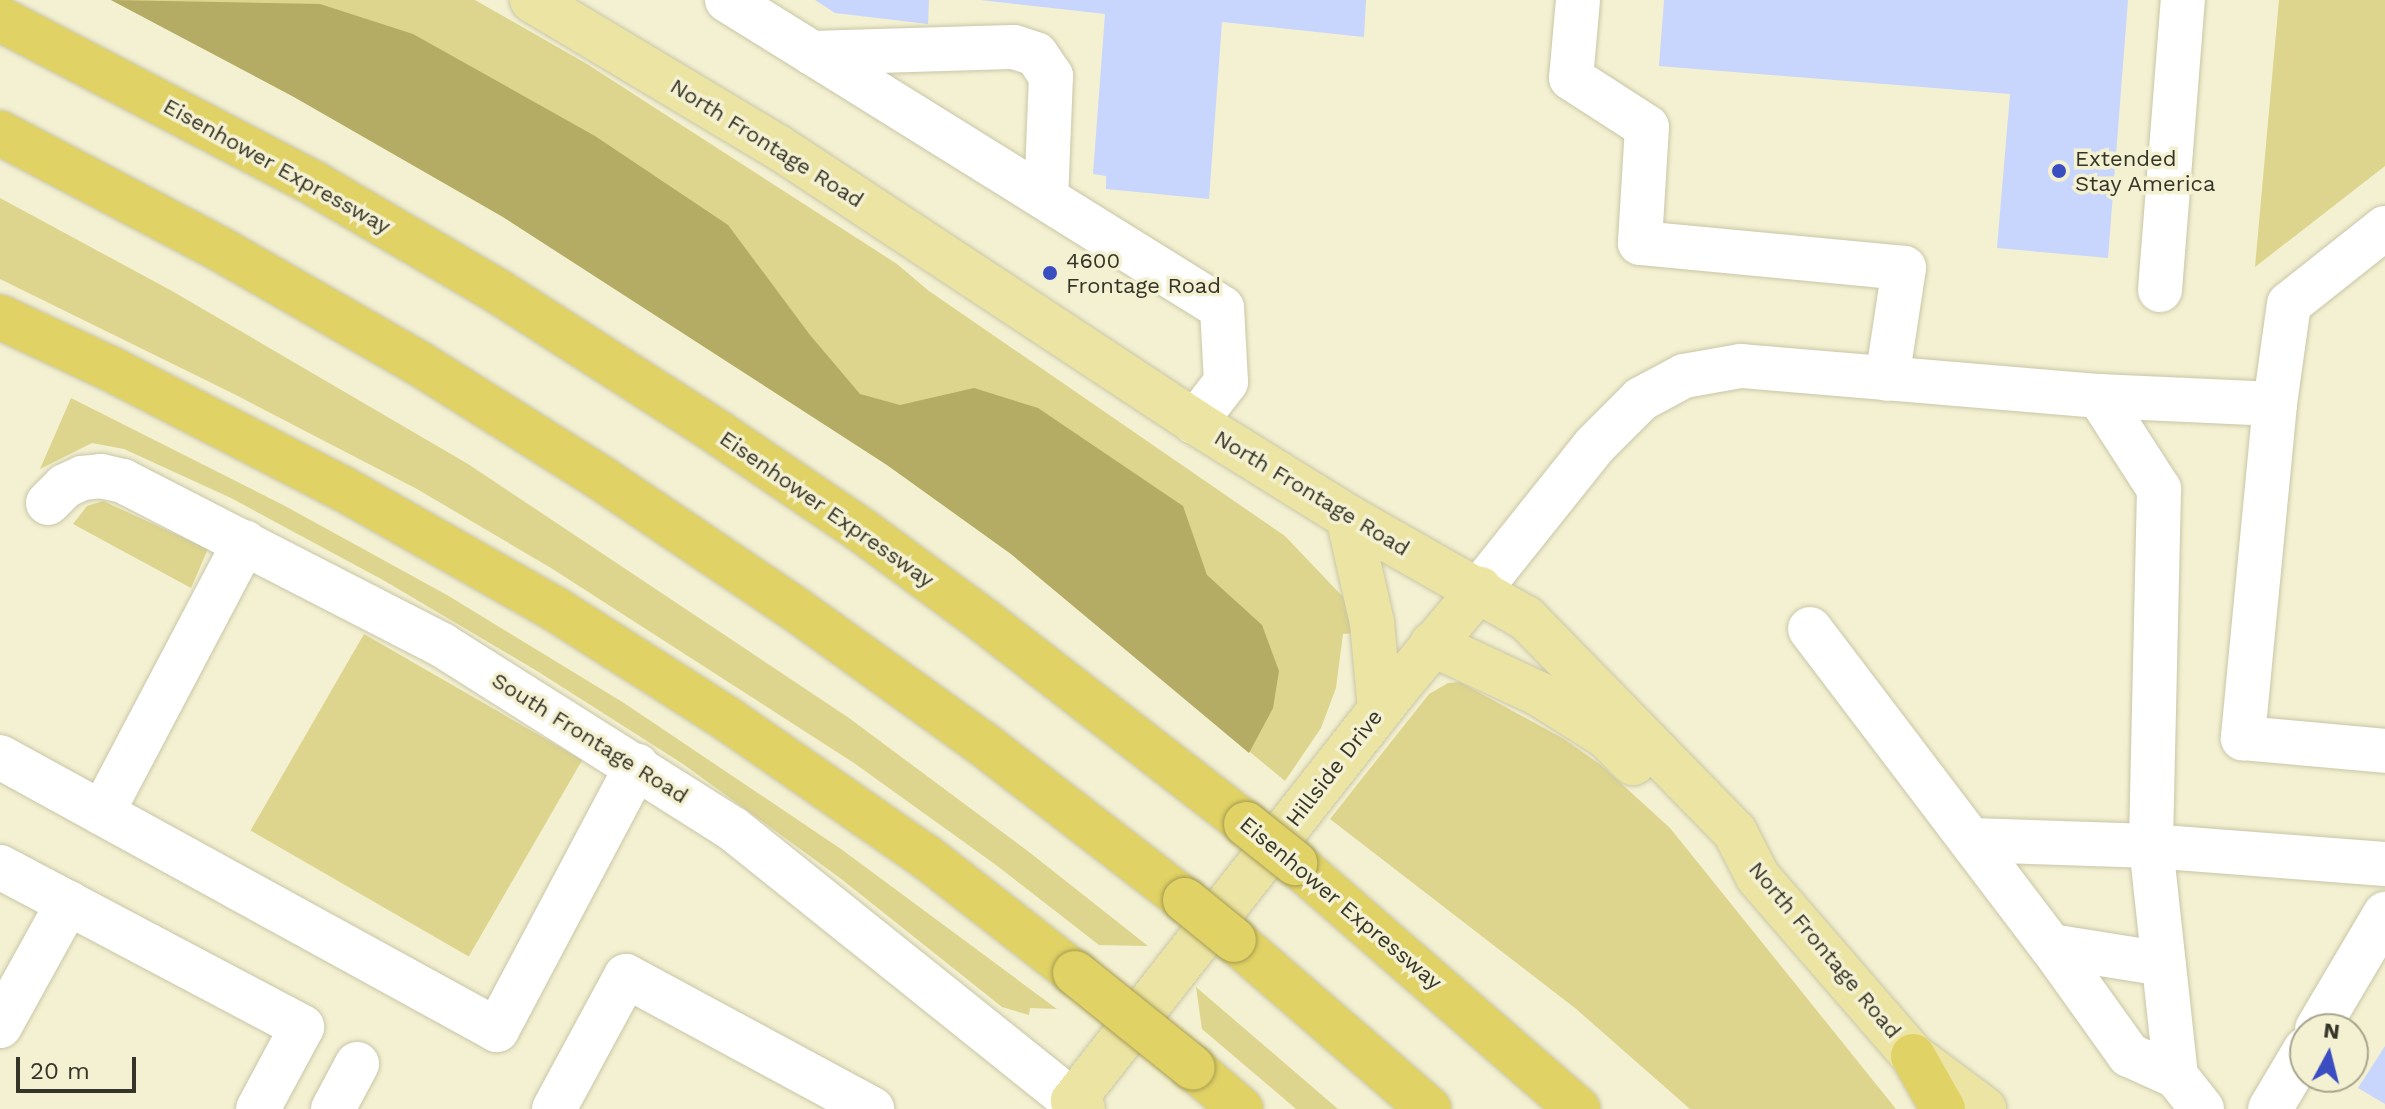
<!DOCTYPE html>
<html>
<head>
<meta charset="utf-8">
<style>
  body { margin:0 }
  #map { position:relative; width:2385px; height:1109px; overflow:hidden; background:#f4f1d2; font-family:"Work Sans",sans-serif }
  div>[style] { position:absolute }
  .green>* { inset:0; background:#ddd48d; transform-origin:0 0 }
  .forest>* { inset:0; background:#b4ab64 }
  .building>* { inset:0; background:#c8d5fc }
  .roads { filter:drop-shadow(0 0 2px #c9c6a8) drop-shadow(0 0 2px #c9c6a8) }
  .minor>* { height:44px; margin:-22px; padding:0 22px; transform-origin:22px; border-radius:22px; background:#fff }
  .major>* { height:44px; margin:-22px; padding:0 22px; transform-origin:22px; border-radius:22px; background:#ece4a3 }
  .highway>* { height:44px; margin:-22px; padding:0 22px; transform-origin:22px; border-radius:22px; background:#e0d265 }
  .bridges { filter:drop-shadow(0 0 2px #a49b50) drop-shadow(0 0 2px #a49b50) }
  .highway-bridge>* { height:44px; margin:-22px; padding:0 22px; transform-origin:22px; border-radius:22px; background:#e0d265 }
  .dots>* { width:22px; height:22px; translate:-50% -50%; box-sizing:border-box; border:4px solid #f4f1d2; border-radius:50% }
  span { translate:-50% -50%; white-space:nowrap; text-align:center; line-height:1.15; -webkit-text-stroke:7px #f4f1d2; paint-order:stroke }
  .street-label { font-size:22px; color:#353428 }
  .poi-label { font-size:22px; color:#353428 }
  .left { translate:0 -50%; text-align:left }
  .north { position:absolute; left:2289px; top:1013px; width:80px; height:80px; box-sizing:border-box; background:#f4f1d2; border:2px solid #a8a58e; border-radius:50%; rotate:7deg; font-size:22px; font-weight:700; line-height:32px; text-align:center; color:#353428 }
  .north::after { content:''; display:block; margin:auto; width:28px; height:36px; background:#3b4ec1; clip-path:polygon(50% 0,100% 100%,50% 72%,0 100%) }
  .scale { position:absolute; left:16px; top:1057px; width:120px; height:36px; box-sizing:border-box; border:4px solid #353428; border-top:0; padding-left:10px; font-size:24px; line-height:28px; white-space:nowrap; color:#353428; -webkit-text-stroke:6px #f4f1d2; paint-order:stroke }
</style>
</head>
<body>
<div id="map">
  <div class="green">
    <i style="clip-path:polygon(111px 0,475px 0,587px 64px,897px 264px,929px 291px,1285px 536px,1345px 599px,1354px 633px,1343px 634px,1336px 688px,1321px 728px,1285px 781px,1011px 554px,887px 465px,503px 217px,294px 97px)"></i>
    <i style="clip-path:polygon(2279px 0,2385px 0,2385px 166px,2255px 267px)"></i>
    <i style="clip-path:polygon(0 198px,172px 291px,468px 464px,849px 718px,1029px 852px,1148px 946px,1099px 945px,996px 865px,854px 763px,551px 568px,417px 489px,234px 394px,0 279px)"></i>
    <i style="clip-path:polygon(71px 398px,285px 506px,447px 595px,624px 703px,841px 849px,1057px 1009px,1030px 1008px,1029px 1015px,1002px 1007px,840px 878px,683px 764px,537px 671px,383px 580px,231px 498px,124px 449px,92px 443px,40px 469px)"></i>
    <i style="clip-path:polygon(103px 501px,208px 549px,191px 588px,73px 524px,87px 506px)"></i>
    <i style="left:364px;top:634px;width:252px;height:227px;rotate:30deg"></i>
    <i style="clip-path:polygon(1460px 682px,1564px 739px,1601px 765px,1670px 828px,1896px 1109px,1690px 1109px,1575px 1008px,1330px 819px,1429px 694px,1448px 683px)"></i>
    <i style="clip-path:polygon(1196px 987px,1338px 1109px,1296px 1109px,1202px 1029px)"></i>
  </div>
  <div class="forest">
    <i style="clip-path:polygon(111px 0,320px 4px,413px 34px,595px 136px,728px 225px,810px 335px,860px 394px,900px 405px,974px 388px,1038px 408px,1183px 506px,1207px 575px,1262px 625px,1279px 671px,1273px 708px,1249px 753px,1011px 554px,887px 465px,503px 217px,294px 97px)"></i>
  </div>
  <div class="building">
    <i style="clip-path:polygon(815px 0,929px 0,928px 24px,835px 13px)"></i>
    <i style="clip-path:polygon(980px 0,1366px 0,1364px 37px,1222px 22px,1209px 199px,1106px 189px,1106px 176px,1093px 174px,1105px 14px)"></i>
    <i style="clip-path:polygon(1664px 0,2128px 0,2108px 258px,1997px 248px,2010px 94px,1659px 66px)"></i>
    <i style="clip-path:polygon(2385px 1046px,2385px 1104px,2358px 1088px)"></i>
  </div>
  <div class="roads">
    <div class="minor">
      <i style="left:727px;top:0;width:583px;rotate:31.89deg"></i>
      <i style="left:1222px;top:308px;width:74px;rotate:86.9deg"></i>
      <i style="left:1226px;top:382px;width:51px;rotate:127.8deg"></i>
      <i style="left:1578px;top:0;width:78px;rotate:95.1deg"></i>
      <i style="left:1571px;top:78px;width:90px;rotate:32.8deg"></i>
      <i style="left:1647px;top:127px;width:116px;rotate:93.5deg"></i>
      <i style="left:1640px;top:243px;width:265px;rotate:5.4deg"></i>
      <i style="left:1904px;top:268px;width:112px;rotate:98.7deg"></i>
      <i style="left:812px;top:53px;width:202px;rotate:-1.7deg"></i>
      <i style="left:1014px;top:47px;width:23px;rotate:18deg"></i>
      <i style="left:1036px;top:54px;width:27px;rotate:56deg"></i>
      <i style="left:1051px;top:76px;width:122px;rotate:92.3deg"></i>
      <i style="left:2385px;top:228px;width:122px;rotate:141.6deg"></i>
      <i style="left:2289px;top:304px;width:101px;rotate:98deg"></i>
      <i style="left:2275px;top:404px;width:336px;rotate:95.5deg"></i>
      <i style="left:2243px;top:738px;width:143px;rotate:5.2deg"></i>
      <i style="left:2160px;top:290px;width:291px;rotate:-85.5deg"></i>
      <i style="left:2099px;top:396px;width:176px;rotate:2.6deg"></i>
      <i style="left:48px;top:503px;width:24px;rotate:-45deg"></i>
      <i style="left:65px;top:486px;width:19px;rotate:-25deg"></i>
      <i style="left:82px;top:478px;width:19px;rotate:-6deg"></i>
      <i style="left:101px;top:476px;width:23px;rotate:13deg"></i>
      <i style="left:123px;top:481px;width:359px;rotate:27.2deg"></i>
      <i style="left:442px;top:645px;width:344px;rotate:32.3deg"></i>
      <i style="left:733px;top:829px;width:435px;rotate:38.7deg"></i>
      <i style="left:1480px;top:589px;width:183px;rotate:-51.4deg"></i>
      <i style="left:1594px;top:446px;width:66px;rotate:-45deg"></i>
      <i style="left:1641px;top:399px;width:49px;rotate:-28.1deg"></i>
      <i style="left:1684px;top:376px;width:58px;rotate:-10deg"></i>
      <i style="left:1741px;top:366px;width:359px;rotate:4.8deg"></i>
      <i style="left:2099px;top:396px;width:111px;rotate:57.2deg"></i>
      <i style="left:2159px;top:489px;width:357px;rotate:91.3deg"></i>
      <i style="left:2151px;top:846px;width:180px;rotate:-178.1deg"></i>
      <i style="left:1810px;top:629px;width:398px;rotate:52.8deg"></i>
      <i style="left:2051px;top:946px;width:114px;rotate:9.1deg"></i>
      <i style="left:0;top:757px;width:567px;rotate:28.78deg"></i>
      <i style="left:497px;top:1030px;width:299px;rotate:-62.1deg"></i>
      <i style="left:102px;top:813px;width:306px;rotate:-62.2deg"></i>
      <i style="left:0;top:867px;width:342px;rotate:27.9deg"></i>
      <i style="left:302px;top:1027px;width:93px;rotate:118.2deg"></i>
      <i style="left:2051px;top:946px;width:134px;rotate:54.4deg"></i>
      <i style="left:2129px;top:1055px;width:51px;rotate:24.1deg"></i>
      <i style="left:0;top:1026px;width:141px;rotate:-61.1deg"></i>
      <i style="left:2317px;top:1029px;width:134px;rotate:-59.4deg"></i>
      <i style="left:333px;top:1109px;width:51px;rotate:-61.9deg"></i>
      <i style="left:554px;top:1109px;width:151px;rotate:-61.6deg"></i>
      <i style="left:626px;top:976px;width:280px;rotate:28.4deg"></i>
      <i style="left:2202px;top:1109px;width:42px;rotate:-128.2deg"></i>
      <i style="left:2176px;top:1076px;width:231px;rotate:-96.2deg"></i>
      <i style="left:2151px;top:846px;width:235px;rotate:4.4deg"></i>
      <i style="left:2270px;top:1109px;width:69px;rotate:-59.3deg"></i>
    </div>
    <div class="major">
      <i style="left:532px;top:0;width:287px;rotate:30.9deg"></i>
      <i style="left:778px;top:147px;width:500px;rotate:33.4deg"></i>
      <i style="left:1195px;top:422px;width:180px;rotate:31.8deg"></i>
      <i style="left:1348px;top:517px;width:205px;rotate:29.6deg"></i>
      <i style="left:1526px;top:618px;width:299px;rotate:45.7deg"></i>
      <i style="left:1735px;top:832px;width:51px;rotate:62.9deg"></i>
      <i style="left:1758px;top:877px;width:237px;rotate:49.1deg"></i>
      <i style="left:1913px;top:1056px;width:89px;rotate:36.7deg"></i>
      <i style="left:1348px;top:517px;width:109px;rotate:77.2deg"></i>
      <i style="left:1372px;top:623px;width:87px;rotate:84.7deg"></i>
      <i style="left:1432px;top:644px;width:118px;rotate:25deg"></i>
      <i style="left:1539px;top:694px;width:80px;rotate:32.3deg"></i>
      <i style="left:1607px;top:737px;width:37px;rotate:45deg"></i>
      <i style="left:1083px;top:1109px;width:13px;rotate:-141deg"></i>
      <i style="left:1073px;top:1101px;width:526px;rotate:-51.87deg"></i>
      <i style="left:1398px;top:687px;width:128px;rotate:-50.1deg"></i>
    </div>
    <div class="highway">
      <i style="left:0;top:19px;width:356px;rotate:27.6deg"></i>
      <i style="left:315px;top:184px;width:213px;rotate:30.4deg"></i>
      <i style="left:499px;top:292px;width:263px;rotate:32.7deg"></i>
      <i style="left:720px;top:434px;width:169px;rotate:34.2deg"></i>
      <i style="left:860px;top:529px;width:157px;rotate:36.4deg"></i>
      <i style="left:986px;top:622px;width:329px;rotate:37.8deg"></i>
      <i style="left:0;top:133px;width:249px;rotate:27.8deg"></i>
      <i style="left:220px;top:249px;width:231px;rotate:29.9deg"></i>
      <i style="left:420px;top:364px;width:218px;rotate:32.2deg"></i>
      <i style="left:604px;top:480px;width:229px;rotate:34deg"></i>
      <i style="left:794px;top:608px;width:231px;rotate:35.7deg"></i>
      <i style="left:982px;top:743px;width:257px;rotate:37.7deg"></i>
      <i style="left:0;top:317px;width:123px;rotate:25.1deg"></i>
      <i style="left:111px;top:369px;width:260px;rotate:27.3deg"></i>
      <i style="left:342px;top:488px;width:245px;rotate:29.6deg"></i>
      <i style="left:555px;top:609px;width:206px;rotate:32.5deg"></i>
      <i style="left:729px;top:720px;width:239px;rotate:34.8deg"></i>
      <i style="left:925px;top:856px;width:190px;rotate:38deg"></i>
      <i style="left:1295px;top:863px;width:375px;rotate:41deg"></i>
      <i style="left:1234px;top:940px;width:258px;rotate:40.9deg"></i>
      <i style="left:1913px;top:1056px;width:61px;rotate:60.5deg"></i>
      <i style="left:1193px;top:1068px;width:63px;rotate:40.5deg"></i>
    </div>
  </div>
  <div class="bridges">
    <div class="highway-bridge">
      <i style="left:1246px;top:824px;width:63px;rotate:38.5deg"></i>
      <i style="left:1185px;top:900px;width:63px;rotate:39.2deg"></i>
      <i style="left:1075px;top:973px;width:151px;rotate:38.8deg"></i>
    </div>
  </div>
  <div class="dots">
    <i style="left:2059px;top:171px;background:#3b4ec1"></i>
    <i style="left:1050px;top:273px;background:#3b4ec1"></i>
  </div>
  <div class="street-label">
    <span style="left:767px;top:143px;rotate:32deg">North Frontage Road</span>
    <span style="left:277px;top:166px;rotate:29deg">Eisenhower Expressway</span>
    <span style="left:1312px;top:493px;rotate:31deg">North Frontage Road</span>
    <span style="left:827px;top:509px;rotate:35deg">Eisenhower Expressway</span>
    <span style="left:590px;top:738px;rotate:32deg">South Frontage Road</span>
    <span style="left:1334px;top:768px;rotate:-52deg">Hillside Drive</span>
    <span style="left:1341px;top:903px;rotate:40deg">Eisenhower Expressway</span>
    <span style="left:1825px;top:950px;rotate:50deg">North Frontage Road</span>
  </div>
  <div class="poi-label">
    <span class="left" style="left:2075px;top:171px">Extended<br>Stay America</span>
    <span class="left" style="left:1066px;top:273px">4600<br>Frontage Road</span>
  </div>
  <div class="north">N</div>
  <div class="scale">20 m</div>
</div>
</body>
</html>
